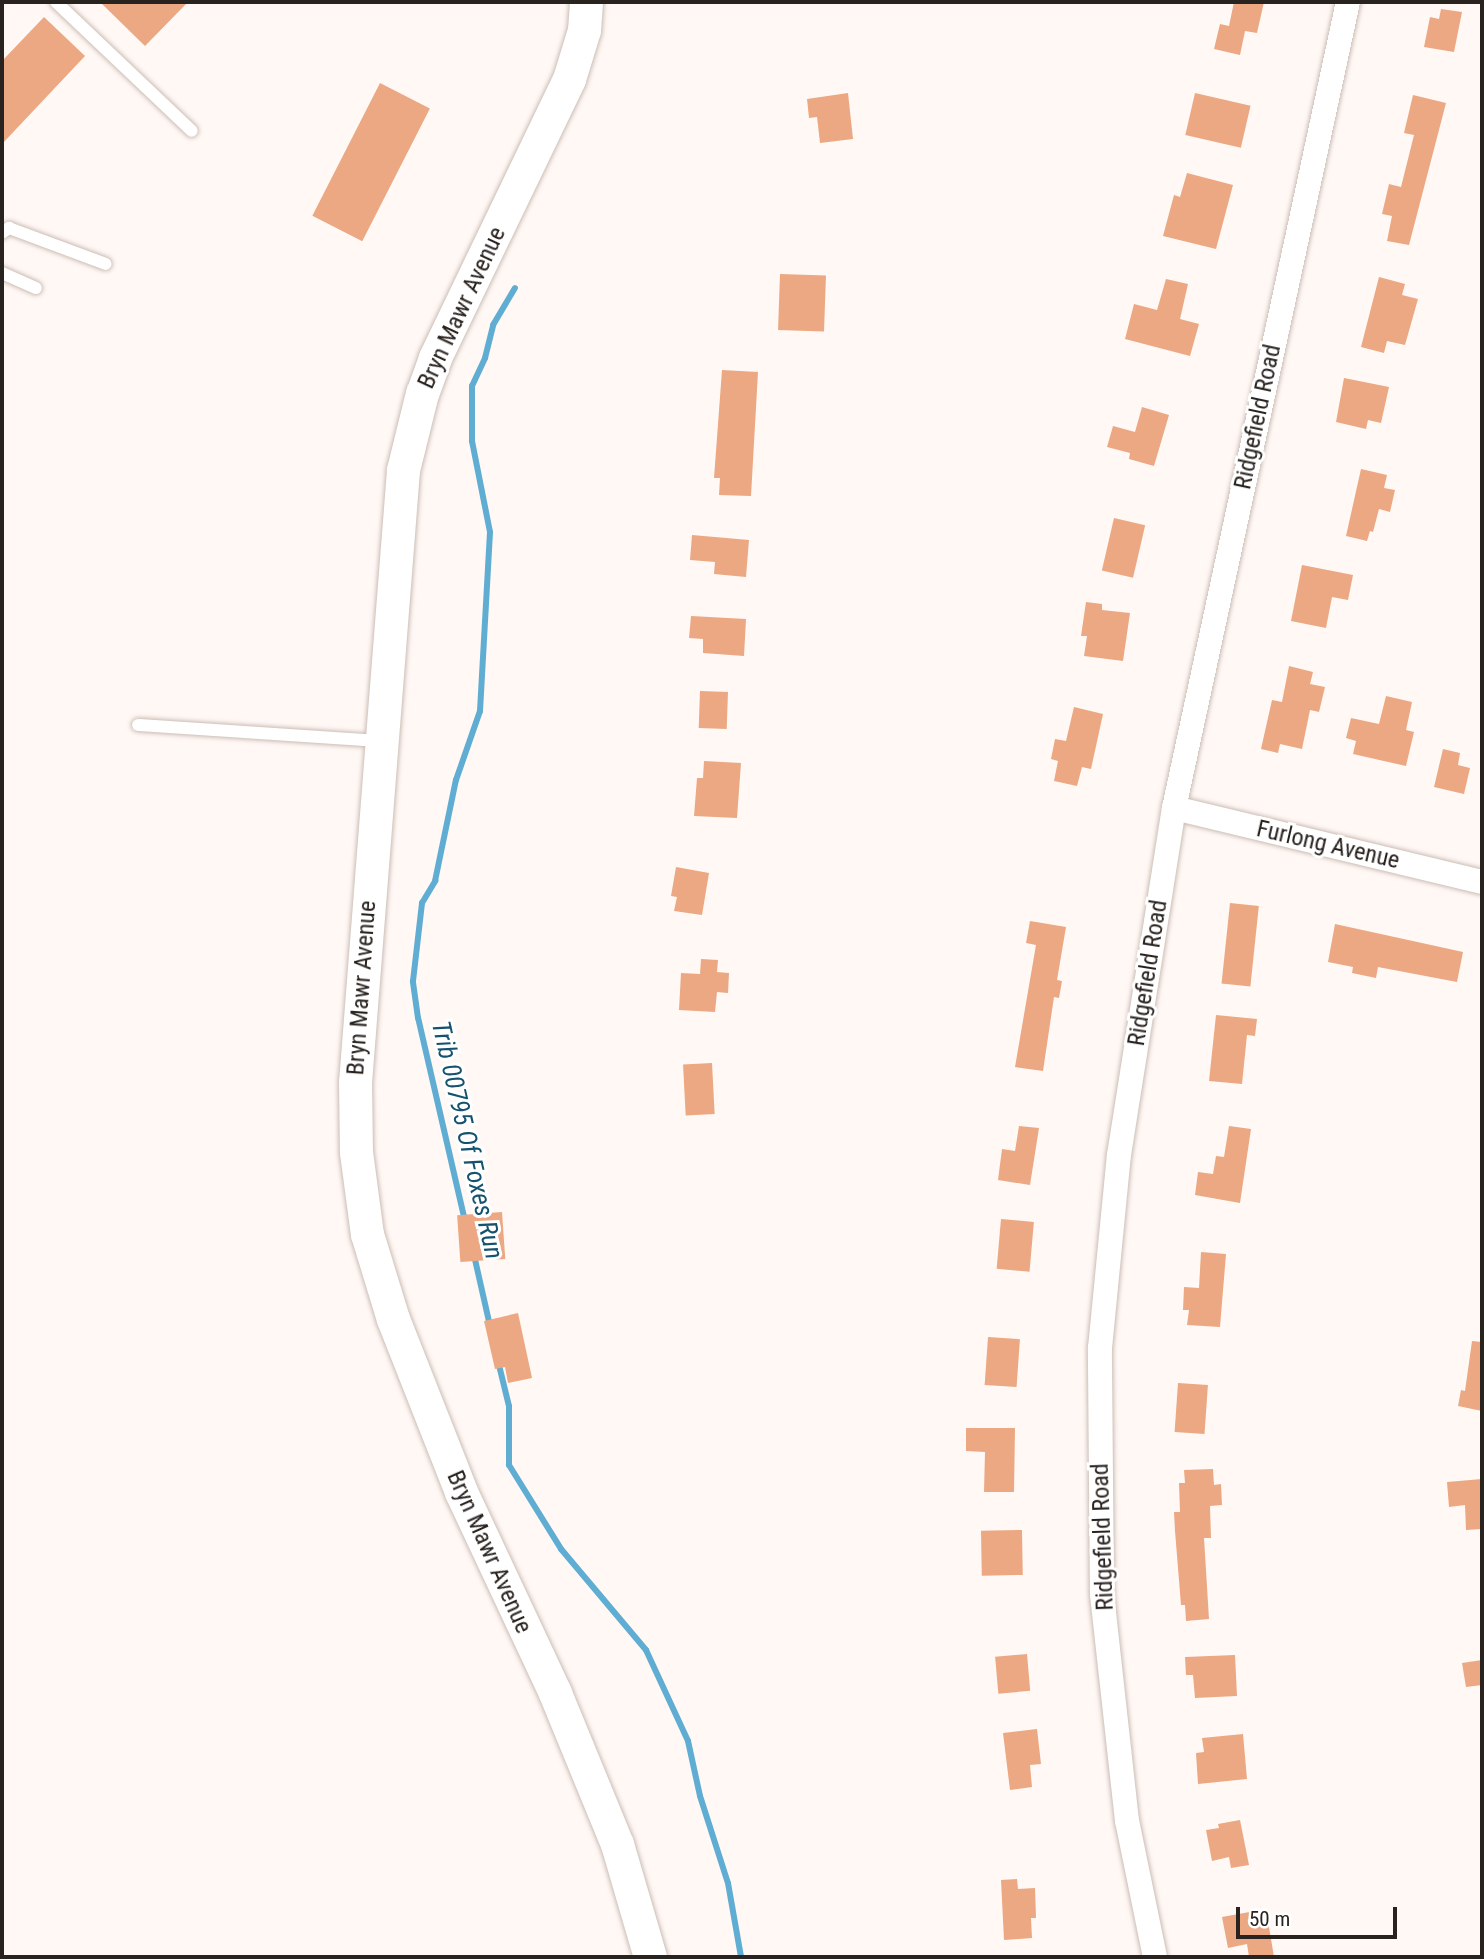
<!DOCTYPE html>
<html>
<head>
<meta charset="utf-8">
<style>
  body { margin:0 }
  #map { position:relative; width:1484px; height:1959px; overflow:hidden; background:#fff8f5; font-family:"Roboto Condensed",sans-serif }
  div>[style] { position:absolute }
  .stream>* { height:6px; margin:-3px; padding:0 3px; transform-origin:3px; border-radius:3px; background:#60add3 }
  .building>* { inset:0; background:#eba882; transform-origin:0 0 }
  .roads { filter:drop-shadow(0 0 2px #ccbdb5) drop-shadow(0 0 2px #ccbdb5) }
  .service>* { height:12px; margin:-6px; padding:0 6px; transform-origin:6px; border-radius:6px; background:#fff }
  .minor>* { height:24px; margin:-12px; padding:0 12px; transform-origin:12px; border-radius:12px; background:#fff }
  .secondary>* { height:33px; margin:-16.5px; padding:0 16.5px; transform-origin:16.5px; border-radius:16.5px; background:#fff }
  span { translate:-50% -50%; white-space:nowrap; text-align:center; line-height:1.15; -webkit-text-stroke:6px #fff; paint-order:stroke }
  .street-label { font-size:24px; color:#292320 }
  .water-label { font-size:26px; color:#15526d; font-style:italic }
  .frame { position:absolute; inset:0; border:4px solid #292320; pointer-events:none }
  .scale { position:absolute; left:1236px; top:1907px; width:161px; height:32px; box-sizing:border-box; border:4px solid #292320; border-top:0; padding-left:9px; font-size:21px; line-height:24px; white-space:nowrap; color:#292320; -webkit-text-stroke:5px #fff; paint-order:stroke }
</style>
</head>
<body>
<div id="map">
  <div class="stream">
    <i style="left:465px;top:1221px;width:208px;rotate:-103deg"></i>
    <i style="left:418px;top:1018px;width:37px;rotate:-98deg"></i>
    <i style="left:413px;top:981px;width:79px;rotate:-83.4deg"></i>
    <i style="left:422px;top:903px;width:26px;rotate:-59deg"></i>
    <i style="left:435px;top:881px;width:103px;rotate:-78.3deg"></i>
    <i style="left:456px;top:780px;width:73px;rotate:-70.8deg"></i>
    <i style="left:480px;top:711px;width:179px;rotate:-86.8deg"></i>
    <i style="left:490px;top:532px;width:93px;rotate:-101.2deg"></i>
    <i style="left:472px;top:441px;width:55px;rotate:-90deg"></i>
    <i style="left:472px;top:386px;width:31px;rotate:-65deg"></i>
    <i style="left:485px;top:358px;width:34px;rotate:-76deg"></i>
    <i style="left:493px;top:325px;width:43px;rotate:-59.3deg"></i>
    <i style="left:474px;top:1255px;width:73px;rotate:77.3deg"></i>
    <i style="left:498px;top:1361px;width:46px;rotate:76.3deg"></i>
    <i style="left:509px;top:1406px;width:59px;rotate:90deg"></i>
    <i style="left:509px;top:1465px;width:99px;rotate:58.2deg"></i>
    <i style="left:561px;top:1549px;width:132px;rotate:49.9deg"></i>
    <i style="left:646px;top:1650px;width:100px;rotate:65.2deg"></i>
    <i style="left:688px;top:1741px;width:56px;rotate:77.7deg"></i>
    <i style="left:700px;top:1796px;width:91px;rotate:72.2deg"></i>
    <i style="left:728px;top:1883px;width:75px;rotate:80deg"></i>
  </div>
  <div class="building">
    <i style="clip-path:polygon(100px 2px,188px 2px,145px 46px)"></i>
    <i style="clip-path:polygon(1234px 2px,1264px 2px,1257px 33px,1245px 31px,1240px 55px,1214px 49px,1220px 24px,1229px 26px)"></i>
    <i style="clip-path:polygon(1441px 9px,1462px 12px,1454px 52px,1424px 47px,1430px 17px,1439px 19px)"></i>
    <i style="clip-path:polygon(44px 17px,85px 56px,2px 144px,2px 61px)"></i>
    <i style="left:380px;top:83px;width:56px;height:149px;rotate:27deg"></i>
    <i style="clip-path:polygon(848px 93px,853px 139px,820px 143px,817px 117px,809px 118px,807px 99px)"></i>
    <i style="left:1195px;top:93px;width:57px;height:43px;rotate:13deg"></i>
    <i style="clip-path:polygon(1413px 95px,1446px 103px,1409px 245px,1387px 241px,1392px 216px,1382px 214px,1389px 184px,1401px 187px,1414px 135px,1404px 133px)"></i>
    <i style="clip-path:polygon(1187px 173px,1233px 185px,1216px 249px,1163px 236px,1174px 195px,1180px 197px)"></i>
    <i style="left:780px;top:274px;width:46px;height:56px;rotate:2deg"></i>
    <i style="clip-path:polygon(1379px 277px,1405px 284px,1402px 295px,1418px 299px,1405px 345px,1387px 341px,1384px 353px,1361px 347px)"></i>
    <i style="clip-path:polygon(1166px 279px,1188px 284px,1180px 319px,1199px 324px,1190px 356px,1125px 339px,1134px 304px,1157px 310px)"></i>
    <i style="clip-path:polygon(722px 370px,758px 372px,751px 496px,719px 495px,720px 478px,714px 478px)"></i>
    <i style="clip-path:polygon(1344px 378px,1389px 387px,1381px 423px,1368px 420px,1366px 429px,1336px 422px)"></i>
    <i style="clip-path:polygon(1142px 407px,1169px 415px,1154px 466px,1129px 459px,1130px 453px,1107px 447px,1113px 426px,1135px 432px)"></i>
    <i style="clip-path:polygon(1361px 469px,1387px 475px,1384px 488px,1395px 490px,1390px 512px,1379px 509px,1373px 532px,1370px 531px,1367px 541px,1346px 536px)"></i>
    <i style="left:1114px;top:518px;width:32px;height:54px;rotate:13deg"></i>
    <i style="clip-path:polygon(692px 535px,749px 540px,746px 577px,714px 574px,715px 562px,690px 560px)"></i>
    <i style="clip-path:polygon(1302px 565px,1353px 575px,1348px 600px,1332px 597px,1326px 628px,1291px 621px)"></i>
    <i style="clip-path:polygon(1086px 602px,1102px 604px,1102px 610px,1130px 613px,1123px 661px,1084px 656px,1087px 636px,1081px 636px)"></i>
    <i style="clip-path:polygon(691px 616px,746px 619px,744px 656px,703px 653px,703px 639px,689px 638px)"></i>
    <i style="clip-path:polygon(1289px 666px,1313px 672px,1310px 684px,1325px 687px,1319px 712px,1310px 710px,1302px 749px,1280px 744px,1278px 753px,1261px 749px,1272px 700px,1282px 702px)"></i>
    <i style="left:700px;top:691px;width:28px;height:37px;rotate:2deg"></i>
    <i style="clip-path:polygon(1386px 696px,1412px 702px,1406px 730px,1414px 732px,1406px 766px,1353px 754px,1356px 741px,1346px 738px,1351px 718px,1379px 724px)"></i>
    <i style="clip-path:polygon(1074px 707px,1103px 714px,1091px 769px,1082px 767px,1077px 786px,1054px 781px,1058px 761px,1051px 759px,1055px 739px,1066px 741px)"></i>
    <i style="clip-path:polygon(1443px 749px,1460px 753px,1458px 765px,1470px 768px,1464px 794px,1434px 787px)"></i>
    <i style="clip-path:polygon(704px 761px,741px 763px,737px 818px,694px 816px,697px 778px,703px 778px)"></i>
    <i style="clip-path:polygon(676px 867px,709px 873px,702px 915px,674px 911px,677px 897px,671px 896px)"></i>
    <i style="left:1230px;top:903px;width:29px;height:81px;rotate:6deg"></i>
    <i style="clip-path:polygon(1030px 921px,1066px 927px,1057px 980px,1062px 981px,1059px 998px,1054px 997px,1043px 1071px,1015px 1067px,1036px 945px,1026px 943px)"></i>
    <i style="clip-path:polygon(1335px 924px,1463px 952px,1457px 982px,1378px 967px,1376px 978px,1352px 973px,1353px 967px,1328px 962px)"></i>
    <i style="clip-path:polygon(701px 959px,718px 960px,717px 972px,729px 973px,728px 993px,717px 992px,715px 1012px,679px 1010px,681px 973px,700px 974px)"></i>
    <i style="clip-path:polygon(1216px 1015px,1257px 1019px,1255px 1036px,1247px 1035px,1242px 1084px,1209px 1081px)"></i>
    <i style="left:712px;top:1063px;width:51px;height:29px;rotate:87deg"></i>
    <i style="clip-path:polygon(1019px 1126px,1039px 1128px,1030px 1185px,998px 1180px,1002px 1149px,1015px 1151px)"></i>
    <i style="clip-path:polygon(1229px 1126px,1251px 1129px,1240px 1203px,1195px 1195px,1198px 1172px,1213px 1174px,1216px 1156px,1224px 1157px)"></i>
    <i style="left:502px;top:1212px;width:47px;height:45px;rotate:86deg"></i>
    <i style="left:1001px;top:1219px;width:33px;height:50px;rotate:5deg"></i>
    <i style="clip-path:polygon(1201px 1252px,1226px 1254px,1220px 1327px,1187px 1325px,1189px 1310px,1183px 1310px,1184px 1287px,1199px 1288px)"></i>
    <i style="clip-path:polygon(518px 1313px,532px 1378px,508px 1383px,505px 1367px,495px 1369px,484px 1321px)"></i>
    <i style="left:988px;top:1337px;width:32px;height:48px;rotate:4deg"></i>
    <i style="clip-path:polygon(1472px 1341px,1482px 1342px,1482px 1411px,1458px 1406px,1461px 1390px,1465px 1391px)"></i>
    <i style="left:1178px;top:1383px;width:30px;height:49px;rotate:4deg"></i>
    <i style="clip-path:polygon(966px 1428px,1015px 1428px,1014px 1492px,984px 1492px,985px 1452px,966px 1451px)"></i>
    <i style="clip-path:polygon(1213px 1469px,1214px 1485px,1221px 1484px,1222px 1505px,1210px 1506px,1211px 1538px,1204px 1538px,1209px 1619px,1186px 1621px,1185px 1605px,1181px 1605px,1175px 1531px,1174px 1512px,1180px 1512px,1179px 1483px,1185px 1483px,1184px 1470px)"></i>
    <i style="clip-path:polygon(1482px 1479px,1482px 1529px,1466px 1530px,1465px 1505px,1449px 1507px,1447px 1482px)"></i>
    <i style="left:1022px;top:1530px;width:45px;height:41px;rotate:89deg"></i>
    <i style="left:1027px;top:1654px;width:37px;height:32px;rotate:85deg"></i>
    <i style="clip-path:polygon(1235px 1655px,1237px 1696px,1195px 1698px,1193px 1675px,1186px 1675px,1185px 1657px)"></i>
    <i style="clip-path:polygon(1482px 1660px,1482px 1685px,1466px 1687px,1462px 1663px)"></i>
    <i style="clip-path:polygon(1037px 1729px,1041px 1764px,1030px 1765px,1032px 1787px,1010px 1790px,1003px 1733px)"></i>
    <i style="clip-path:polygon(1243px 1734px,1247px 1779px,1198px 1784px,1196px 1753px,1204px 1752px,1202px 1738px)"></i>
    <i style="clip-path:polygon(1240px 1820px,1249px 1865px,1231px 1868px,1229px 1857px,1212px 1861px,1206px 1830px,1219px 1828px,1218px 1824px)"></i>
    <i style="clip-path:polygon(1017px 1879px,1018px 1889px,1035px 1888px,1036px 1918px,1031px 1918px,1032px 1938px,1004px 1940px,1001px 1880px)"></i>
    <i style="clip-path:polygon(1266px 1909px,1274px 1957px,1249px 1957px,1247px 1944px,1228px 1948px,1222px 1917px)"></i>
  </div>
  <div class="roads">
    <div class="service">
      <i style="left:56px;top:2px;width:187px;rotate:43.5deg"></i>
      <i style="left:2px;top:233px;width:9px;rotate:-36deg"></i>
      <i style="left:9px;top:228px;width:103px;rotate:20.4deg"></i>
      <i style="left:2px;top:273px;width:37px;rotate:24deg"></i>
      <i style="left:138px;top:725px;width:243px;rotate:3.8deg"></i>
    </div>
    <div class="minor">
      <i style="left:1174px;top:808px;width:317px;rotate:13.5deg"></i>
      <i style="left:1155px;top:1957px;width:139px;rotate:-101.6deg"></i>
      <i style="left:1127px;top:1821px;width:228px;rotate:-96.3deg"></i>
      <i style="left:1102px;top:1594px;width:246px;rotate:-90.5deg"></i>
      <i style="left:1100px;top:1348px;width:194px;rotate:-84.4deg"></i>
      <i style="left:1119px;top:1155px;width:351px;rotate:-81deg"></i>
      <i style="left:1174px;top:808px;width:825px;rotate:-77.82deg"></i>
    </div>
    <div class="secondary">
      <i style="left:586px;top:2px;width:28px;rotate:94deg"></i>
      <i style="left:584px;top:30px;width:51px;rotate:107deg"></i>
      <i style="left:569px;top:79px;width:310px;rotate:115.7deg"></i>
      <i style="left:435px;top:358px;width:37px;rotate:110deg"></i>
      <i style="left:422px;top:393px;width:79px;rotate:103.9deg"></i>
      <i style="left:403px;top:470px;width:614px;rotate:94.48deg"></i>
      <i style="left:355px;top:1082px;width:70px;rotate:89.2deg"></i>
      <i style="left:356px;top:1152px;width:83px;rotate:82.4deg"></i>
      <i style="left:367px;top:1234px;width:89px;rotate:73deg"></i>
      <i style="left:393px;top:1319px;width:186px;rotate:68.5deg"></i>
      <i style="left:461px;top:1492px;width:222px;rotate:64.9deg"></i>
      <i style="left:555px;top:1693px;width:163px;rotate:67.7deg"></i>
      <i style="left:617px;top:1844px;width:118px;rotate:73.7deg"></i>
    </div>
  </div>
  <div class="street-label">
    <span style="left:462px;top:308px;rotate:-65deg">Bryn Mawr Avenue</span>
    <span style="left:1258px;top:417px;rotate:-78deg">Ridgefield Road</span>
    <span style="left:1328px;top:845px;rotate:13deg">Furlong Avenue</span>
    <span style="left:1148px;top:973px;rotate:-81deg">Ridgefield Road</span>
    <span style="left:362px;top:988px;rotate:-86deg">Bryn Mawr Avenue</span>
    <span style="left:1103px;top:1537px;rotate:-92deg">Ridgefield Road</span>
    <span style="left:489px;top:1552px;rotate:66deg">Bryn Mawr Avenue</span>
  </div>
  <div class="water-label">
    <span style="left:467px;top:1140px;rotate:77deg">Trib 00795 Of Foxes Run</span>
  </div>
  <div class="frame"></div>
  <div class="scale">50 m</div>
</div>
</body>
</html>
